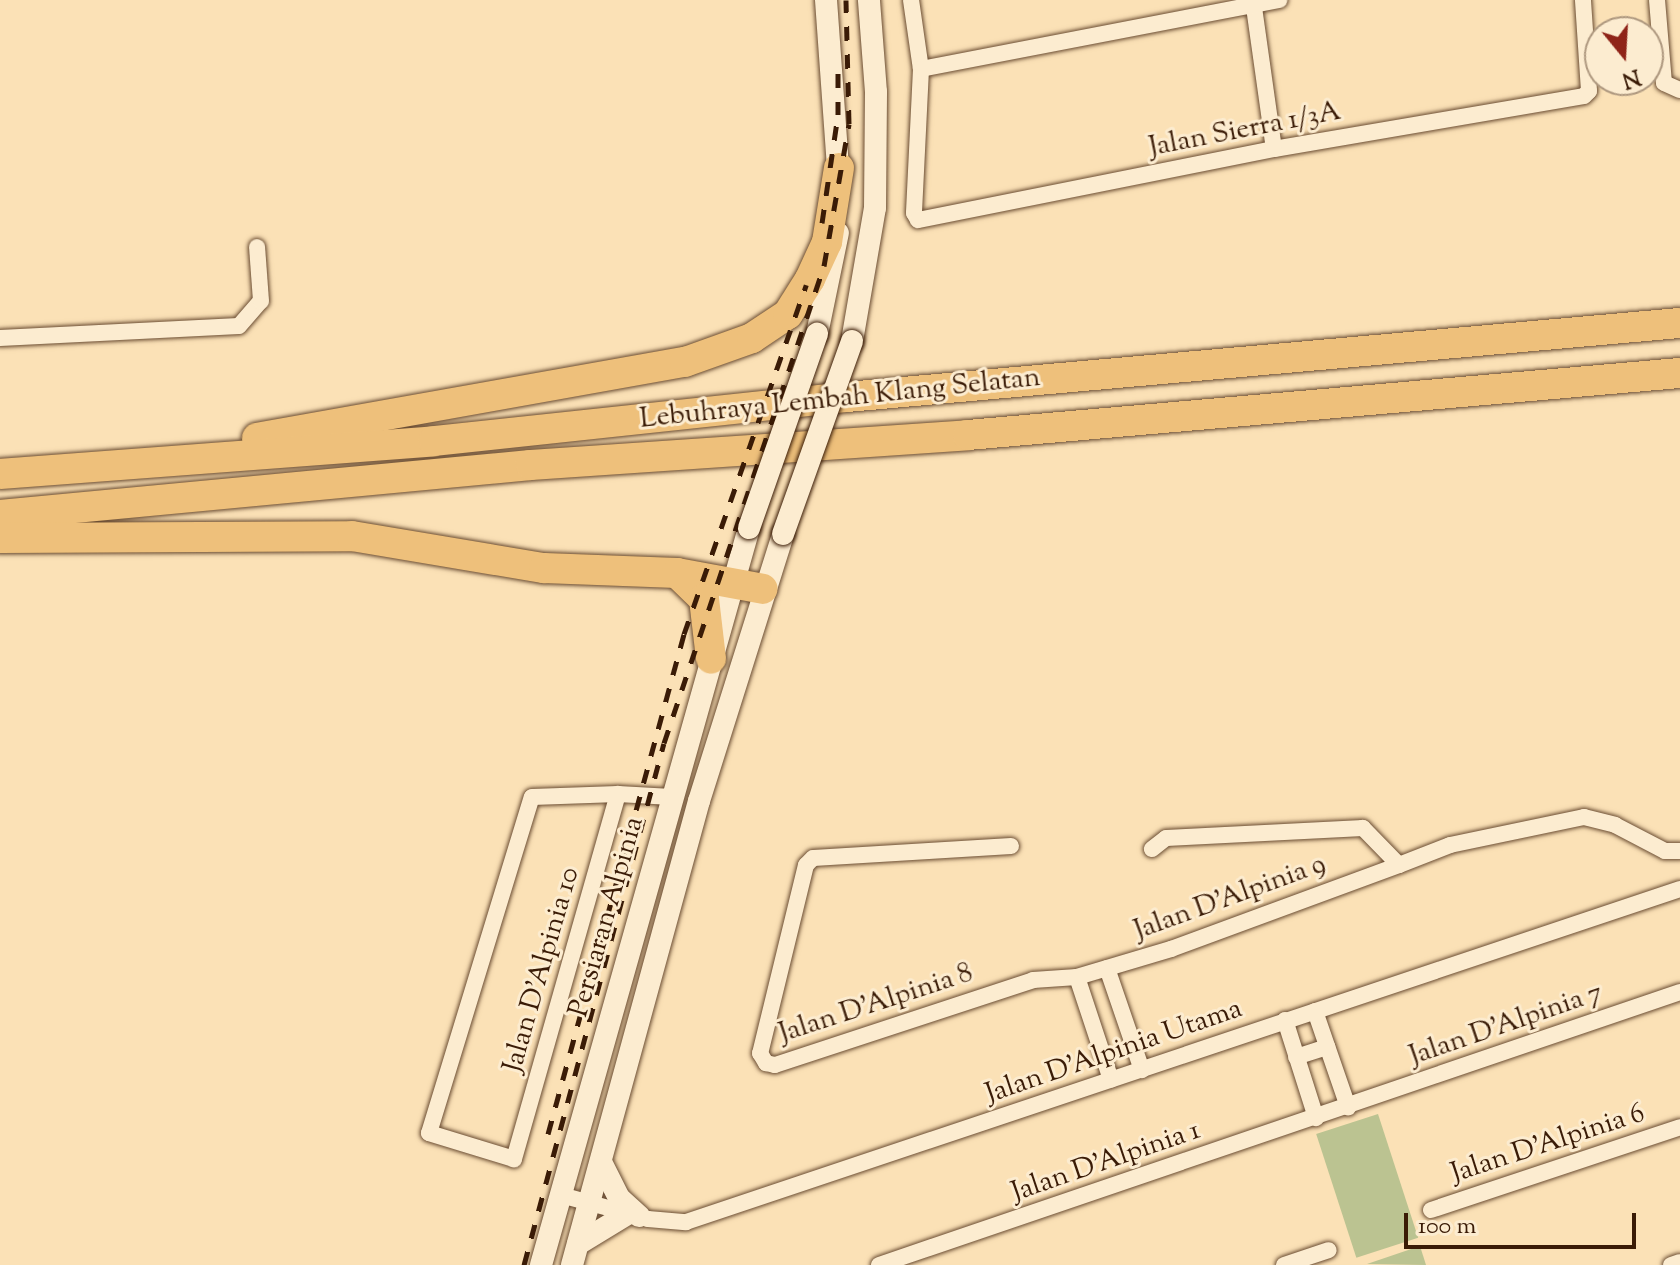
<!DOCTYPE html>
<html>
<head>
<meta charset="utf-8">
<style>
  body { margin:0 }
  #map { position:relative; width:1680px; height:1265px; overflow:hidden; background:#fbe1b6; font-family:"Sorts Mill Goudy",serif }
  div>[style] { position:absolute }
  .green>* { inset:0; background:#bbc391; transform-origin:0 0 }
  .roads { filter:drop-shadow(0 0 2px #6a4c32) drop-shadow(0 0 2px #6a4c32) }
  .street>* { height:16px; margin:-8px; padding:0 8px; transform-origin:8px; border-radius:8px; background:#fcecd0 }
  .secondary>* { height:22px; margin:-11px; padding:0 11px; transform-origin:11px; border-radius:11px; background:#fcecd0 }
  .highway>* { height:30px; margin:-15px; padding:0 15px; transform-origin:15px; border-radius:15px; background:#eec07b }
  .rail>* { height:5px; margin-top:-2.5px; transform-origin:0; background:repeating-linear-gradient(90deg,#3a1b06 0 14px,transparent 0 28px) }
  .bridges { filter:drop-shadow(0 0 2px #3a1b06) drop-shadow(0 0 2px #3a1b06) }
  .secondary-bridge>* { height:22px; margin:-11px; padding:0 11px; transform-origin:11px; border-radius:11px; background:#fcecd0 }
  span { translate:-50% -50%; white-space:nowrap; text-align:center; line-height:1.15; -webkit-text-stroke:6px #fcecd0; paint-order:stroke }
  .street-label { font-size:28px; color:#3a1b06 }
  .north { position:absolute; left:1584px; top:16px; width:80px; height:80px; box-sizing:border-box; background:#fcecd0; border:2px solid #ae987f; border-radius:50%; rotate:162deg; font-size:22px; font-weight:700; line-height:32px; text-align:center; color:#3a1b06 }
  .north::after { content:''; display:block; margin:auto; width:28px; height:36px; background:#8f2418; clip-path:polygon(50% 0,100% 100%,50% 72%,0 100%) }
  .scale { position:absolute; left:1404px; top:1213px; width:232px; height:36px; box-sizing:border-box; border:4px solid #3a1b06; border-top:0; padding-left:10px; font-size:24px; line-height:28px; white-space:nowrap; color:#3a1b06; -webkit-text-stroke:6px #fcecd0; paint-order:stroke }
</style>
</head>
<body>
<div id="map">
  <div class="green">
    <i style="left:1378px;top:1114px;width:130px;height:65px;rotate:72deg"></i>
    <i style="clip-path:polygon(1420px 1246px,1426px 1265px,1367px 1264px)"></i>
  </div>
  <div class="roads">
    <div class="street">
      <i style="left:911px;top:0;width:70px;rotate:81.8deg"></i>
      <i style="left:921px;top:69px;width:144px;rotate:92.8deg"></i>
      <i style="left:914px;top:213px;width:8px;rotate:60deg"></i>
      <i style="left:918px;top:220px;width:363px;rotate:-11.3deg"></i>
      <i style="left:1274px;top:149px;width:314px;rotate:-9.7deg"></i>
      <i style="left:1584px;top:96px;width:7px;rotate:-45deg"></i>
      <i style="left:1589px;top:91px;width:91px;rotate:-93.8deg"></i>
      <i style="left:1253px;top:0;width:150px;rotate:82deg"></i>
      <i style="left:1657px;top:0;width:83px;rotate:85.2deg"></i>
      <i style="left:1664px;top:83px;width:17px;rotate:24deg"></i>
      <i style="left:921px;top:69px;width:365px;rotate:-10.9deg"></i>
      <i style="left:0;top:338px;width:239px;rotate:-2.9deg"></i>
      <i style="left:239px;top:326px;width:33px;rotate:-49deg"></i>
      <i style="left:261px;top:301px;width:54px;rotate:-94.2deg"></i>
      <i style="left:618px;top:794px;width:380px;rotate:105.9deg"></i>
      <i style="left:514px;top:1159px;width:89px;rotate:-163deg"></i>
      <i style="left:429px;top:1133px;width:351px;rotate:-73deg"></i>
      <i style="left:532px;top:797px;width:86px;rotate:-2deg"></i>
      <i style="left:618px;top:794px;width:54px;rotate:3.2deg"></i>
      <i style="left:1011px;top:846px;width:198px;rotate:176.5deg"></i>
      <i style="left:813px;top:858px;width:10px;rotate:135deg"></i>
      <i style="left:806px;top:865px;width:194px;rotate:103.7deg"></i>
      <i style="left:760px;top:1053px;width:12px;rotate:59deg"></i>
      <i style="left:766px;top:1063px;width:9px;rotate:13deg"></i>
      <i style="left:775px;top:1065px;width:272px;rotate:-18.2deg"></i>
      <i style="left:1033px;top:980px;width:44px;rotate:-3.9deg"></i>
      <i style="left:1077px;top:977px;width:98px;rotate:-16.6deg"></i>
      <i style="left:1171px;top:949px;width:243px;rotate:-20.2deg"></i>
      <i style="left:1399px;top:865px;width:52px;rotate:-134.2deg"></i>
      <i style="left:1363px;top:828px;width:197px;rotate:177.1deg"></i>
      <i style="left:1166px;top:838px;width:18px;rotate:142deg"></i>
      <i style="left:1399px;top:865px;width:55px;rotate:-21.4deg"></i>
      <i style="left:1450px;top:845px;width:137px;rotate:-11.8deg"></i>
      <i style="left:1584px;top:817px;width:32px;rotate:14deg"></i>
      <i style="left:1615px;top:825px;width:56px;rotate:27.5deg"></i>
      <i style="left:1665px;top:851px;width:15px"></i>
      <i style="left:1107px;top:968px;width:108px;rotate:71.1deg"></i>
      <i style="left:1077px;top:977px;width:108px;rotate:71.7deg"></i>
      <i style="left:1315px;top:1011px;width:102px;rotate:71deg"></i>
      <i style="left:1285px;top:1020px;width:103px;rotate:72.4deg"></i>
      <i style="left:1296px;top:1057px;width:33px;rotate:-18deg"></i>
      <i style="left:561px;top:1195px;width:90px;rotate:15.4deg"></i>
      <i style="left:648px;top:1219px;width:38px;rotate:5deg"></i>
      <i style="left:686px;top:1222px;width:1048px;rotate:-18.52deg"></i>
      <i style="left:1431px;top:1210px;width:262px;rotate:-18.4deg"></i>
      <i style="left:879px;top:1265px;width:846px;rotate:-18.82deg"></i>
      <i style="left:1284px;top:1265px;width:47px;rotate:-18.4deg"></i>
      <i style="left:1671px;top:1265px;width:9px;rotate:-18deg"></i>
    </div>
    <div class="secondary">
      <i style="left:826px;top:0;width:183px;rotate:85.9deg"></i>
      <i style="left:817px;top:334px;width:103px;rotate:-78.3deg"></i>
      <i style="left:852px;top:341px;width:135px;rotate:-80.2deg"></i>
      <i style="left:875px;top:208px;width:116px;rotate:-89.5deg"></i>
      <i style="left:876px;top:92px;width:92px;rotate:-94.4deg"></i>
      <i style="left:601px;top:1162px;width:40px;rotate:63.4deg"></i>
      <i style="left:619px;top:1198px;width:27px;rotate:42deg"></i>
      <i style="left:578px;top:1244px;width:60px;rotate:-31.3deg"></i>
      <i style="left:541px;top:1265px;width:766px;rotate:-74.24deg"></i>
      <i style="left:572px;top:1265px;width:481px;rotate:-74.7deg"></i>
      <i style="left:699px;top:801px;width:280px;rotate:-72.5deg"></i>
    </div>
    <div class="highway">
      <i style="left:257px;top:438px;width:435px;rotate:-10.1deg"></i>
      <i style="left:685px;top:362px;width:71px;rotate:-19.7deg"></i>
      <i style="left:752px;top:338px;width:43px;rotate:-33.7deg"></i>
      <i style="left:788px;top:314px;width:41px;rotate:-57.8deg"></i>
      <i style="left:810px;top:279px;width:41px;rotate:-65.3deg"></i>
      <i style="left:827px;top:242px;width:75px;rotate:-80.8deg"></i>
      <i style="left:0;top:474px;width:435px;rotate:-4.3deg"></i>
      <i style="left:434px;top:441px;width:415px;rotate:-6.1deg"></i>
      <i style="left:847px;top:397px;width:836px;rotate:-5.08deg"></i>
      <i style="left:0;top:515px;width:533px;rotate:-5.38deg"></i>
      <i style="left:531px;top:465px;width:438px;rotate:-3.9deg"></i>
      <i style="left:968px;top:435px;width:715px;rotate:-4.98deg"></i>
      <i style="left:0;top:538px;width:352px;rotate:-0.3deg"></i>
      <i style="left:352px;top:536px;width:195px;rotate:9.5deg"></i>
      <i style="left:544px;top:568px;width:133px;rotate:2.2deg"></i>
      <i style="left:677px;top:573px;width:87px;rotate:10.5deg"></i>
      <i style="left:677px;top:573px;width:37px;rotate:44deg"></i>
      <i style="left:704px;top:599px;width:60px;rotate:83.3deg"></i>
    </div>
  </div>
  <div class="rail">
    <i style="left:822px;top:223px;width:109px;rotate:-81.6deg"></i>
    <i style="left:838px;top:115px;width:55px;rotate:-90deg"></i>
    <i style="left:548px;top:1134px;width:518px;rotate:-74.78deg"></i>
    <i style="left:684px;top:634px;width:370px;rotate:-70.7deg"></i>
    <i style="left:524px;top:1265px;width:540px;rotate:-74.99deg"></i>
    <i style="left:664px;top:743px;width:503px;rotate:-71.46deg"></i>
    <i style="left:824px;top:266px;width:144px;rotate:-80deg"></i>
    <i style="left:849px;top:124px;width:124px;rotate:-91.4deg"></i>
  </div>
  <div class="bridges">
    <div class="secondary-bridge">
      <i style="left:749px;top:528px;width:206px;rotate:-70.7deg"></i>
      <i style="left:783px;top:534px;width:205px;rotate:-70.3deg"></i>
    </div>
  </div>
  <div class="street-label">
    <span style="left:1245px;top:130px;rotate:-11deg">Jalan Sierra 1/3A</span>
    <span style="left:840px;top:399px;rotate:-6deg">Lebuhraya Lembah Klang Selatan</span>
    <span style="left:1230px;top:898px;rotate:-20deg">Jalan D'Alpinia 9</span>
    <span style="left:607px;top:917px;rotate:-74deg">Persiaran Alpinia</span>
    <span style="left:542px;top:970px;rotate:-74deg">Jalan D'Alpinia 10</span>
    <span style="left:876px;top:1004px;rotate:-18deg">Jalan D'Alpinia 8</span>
    <span style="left:1506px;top:1025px;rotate:-19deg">Jalan D'Alpinia 7</span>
    <span style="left:1114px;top:1052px;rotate:-19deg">Jalan D'Alpinia Utama</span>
    <span style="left:1548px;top:1144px;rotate:-18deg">Jalan D'Alpinia 6</span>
    <span style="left:1106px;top:1162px;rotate:-19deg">Jalan D'Alpinia 1</span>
  </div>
  <div class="north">N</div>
  <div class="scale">100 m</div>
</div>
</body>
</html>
